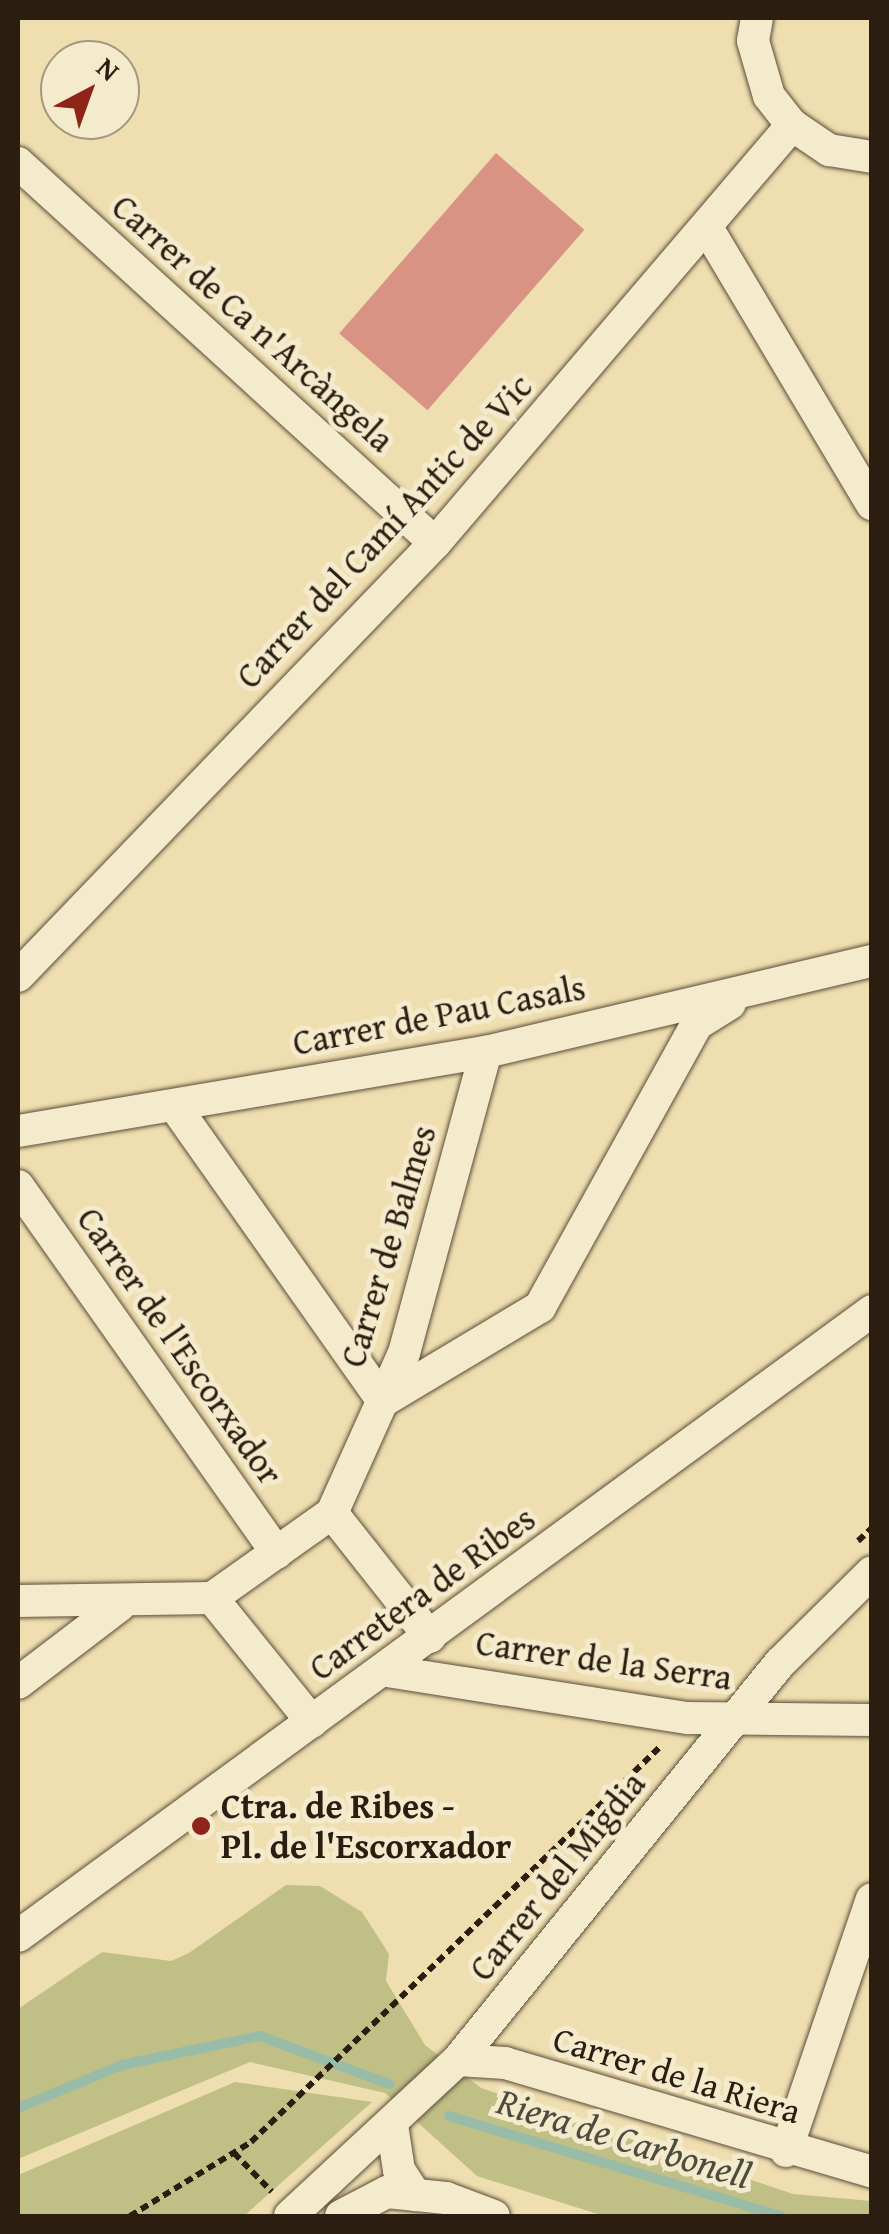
<!DOCTYPE html>
<html>
<head>
<meta charset="utf-8">
<style>
  body { margin:0 }
  #map { position:relative; width:889px; height:2234px; overflow:hidden; background:#eedeb0; font-family:"Gentium Book Plus",serif }
  div>[style] { position:absolute }
  .green>* { inset:0; background:#c0bf86 }
  .stream>* { height:10px; margin:-5px; padding:0 5px; transform-origin:5px; border-radius:5px; background:#99bca9 }
  .building>* { inset:0; background:#d89385; transform-origin:0 0 }
  .path>* { height:6px; margin-top:-3px; transform-origin:0; background:repeating-linear-gradient(90deg,#2c1d11 0 8px,transparent 0 13px) }
  .roads { filter:drop-shadow(0 0 2px #5c4d39) drop-shadow(0 0 2px #5c4d39) }
  .minor>* { height:32px; margin:-16px; padding:0 16px; transform-origin:16px; border-radius:16px; background:#f4eacc }
  .dots>* { width:28px; height:28px; translate:-50% -50%; box-sizing:border-box; border:5px solid #f4eacc; border-radius:50% }
  span { translate:-50% -50%; white-space:nowrap; text-align:center; line-height:1.15; -webkit-text-stroke:10px #f4eacc; paint-order:stroke }
  .street-label { font-size:35px; color:#2c1d11 }
  .poi-label { font-size:35px; color:#2c1d11; font-weight:700 }
  .left { translate:0 -50%; text-align:left }
  .water-label { font-size:38px; color:#4d4d3f; font-style:italic }
  .frame { position:absolute; inset:0; border:20px solid #2c1d11; pointer-events:none }
  .north { position:absolute; left:40px; top:40px; width:100px; height:100px; box-sizing:border-box; background:#f4eacc; border:2px solid #a49881; border-radius:50%; rotate:41deg; font-size:28px; font-weight:700; line-height:40px; text-align:center; color:#2c1d11 }
  .north::after { content:''; display:block; margin:auto; width:35px; height:45px; background:#8f2418; clip-path:polygon(50% 0,100% 100%,50% 72%,0 100%) }
</style>
</head>
<body>
<div id="map">
  <div class="green">
    <i style="clip-path:polygon(286px 1885px,320px 1886px,362px 1912px,389px 1954px,386px 1981px,425px 2045px,481px 2088px,793px 2194px,871px 2201px,871px 2216px,604px 2216px,477px 2176px,385px 2093px,250px 2062px,18px 2159px,18px 2009px,102px 1952px,171px 1961px,189px 1953px)"></i>
    <i style="clip-path:polygon(235px 2082px,372px 2102px,244px 2216px,18px 2216px,18px 2175px)"></i>
  </div>
  <div class="stream">
    <i style="left:18px;top:2108px;width:113px;rotate:-22.5deg"></i>
    <i style="left:122px;top:2065px;width:141px;rotate:-11.9deg"></i>
    <i style="left:260px;top:2036px;width:138px;rotate:20.4deg"></i>
    <i style="left:449px;top:2116px;width:347px;rotate:16.8deg"></i>
  </div>
  <div class="building">
    <i style="left:496px;top:153px;width:117px;height:239px;rotate:41deg"></i>
  </div>
  <div class="path">
    <i style="left:858px;top:1541px;width:19px;rotate:-43deg"></i>
    <i style="left:234px;top:2153px;width:54px;rotate:45.7deg"></i>
    <i style="left:130px;top:2216px;width:142px;rotate:-31.4deg"></i>
    <i style="left:251px;top:2142px;width:571px;rotate:-44.01deg"></i>
  </div>
  <div class="roads">
    <div class="minor">
      <i style="left:757px;top:18px;width:23px;rotate:100deg"></i>
      <i style="left:753px;top:41px;width:57px;rotate:73.8deg"></i>
      <i style="left:769px;top:96px;width:37px;rotate:52deg"></i>
      <i style="left:792px;top:125px;width:45px;rotate:34deg"></i>
      <i style="left:829px;top:150px;width:44px;rotate:9.2deg"></i>
      <i style="left:18px;top:163px;width:564px;rotate:42.34deg"></i>
      <i style="left:709px;top:231px;width:318px;rotate:59.2deg"></i>
      <i style="left:18px;top:976px;width:601px;rotate:-46.08deg"></i>
      <i style="left:435px;top:543px;width:550px;rotate:-49.5deg"></i>
      <i style="left:174px;top:1105px;width:362px;rotate:54.8deg"></i>
      <i style="left:18px;top:1131px;width:475px;rotate:-9.6deg"></i>
      <i style="left:486px;top:1052px;width:397px;rotate:-13.3deg"></i>
      <i style="left:18px;top:1186px;width:449px;rotate:54.8deg"></i>
      <i style="left:383px;top:1401px;width:183px;rotate:-30.9deg"></i>
      <i style="left:540px;top:1307px;width:324px;rotate:-61deg"></i>
      <i style="left:697px;top:1024px;width:39px;rotate:-32deg"></i>
      <i style="left:332px;top:1513px;width:175px;rotate:-65.8deg"></i>
      <i style="left:404px;top:1353px;width:312px;rotate:-74.8deg"></i>
      <i style="left:212px;top:1598px;width:159px;rotate:51.1deg"></i>
      <i style="left:18px;top:1601px;width:194px;rotate:-0.9deg"></i>
      <i style="left:212px;top:1598px;width:147px;rotate:-35.3deg"></i>
      <i style="left:332px;top:1513px;width:158px;rotate:51.7deg"></i>
      <i style="left:387px;top:1671px;width:305px;rotate:8.9deg"></i>
      <i style="left:688px;top:1718px;width:184px;rotate:0.6deg"></i>
      <i style="left:18px;top:1683px;width:127px;rotate:-37.3deg"></i>
      <i style="left:18px;top:1936px;width:1058px;rotate:-36.2deg"></i>
      <i style="left:458px;top:2060px;width:47px;rotate:3.7deg"></i>
      <i style="left:505px;top:2063px;width:383px;rotate:16.5deg"></i>
      <i style="left:392px;top:2125px;width:46px;rotate:81.2deg"></i>
      <i style="left:399px;top:2170px;width:30px;rotate:57deg"></i>
      <i style="left:786px;top:2151px;width:266px;rotate:-71.2deg"></i>
      <i style="left:290px;top:2216px;width:229px;rotate:-42.9deg"></i>
      <i style="left:458px;top:2060px;width:511px;rotate:-50.96deg"></i>
      <i style="left:780px;top:1663px;width:129px;rotate:-44.7deg"></i>
      <i style="left:341px;top:2216px;width:52px;rotate:-27.6deg"></i>
      <i style="left:387px;top:2192px;width:59px;rotate:5.8deg"></i>
      <i style="left:446px;top:2198px;width:51px;rotate:20.6deg"></i>
    </div>
  </div>
  <div class="dots">
    <i style="left:201px;top:1826px;background:#8f2418"></i>
  </div>
  <div class="street-label">
    <span style="left:253px;top:323px;rotate:42deg">Carrer de Ca n'Arcàngela</span>
    <span style="left:384px;top:531px;rotate:-47deg">Carrer del Camí Antic de Vic</span>
    <span style="left:439px;top:1015px;rotate:-11deg">Carrer de Pau Casals</span>
    <span style="left:388px;top:1246px;rotate:-73deg">Carrer de Balmes</span>
    <span style="left:180px;top:1346px;rotate:55deg">Carrer de l'Escorxador</span>
    <span style="left:422px;top:1593px;rotate:-36deg">Carretera de Ribes</span>
    <span style="left:604px;top:1660px;rotate:8deg">Carrer de la Serra</span>
    <span style="left:557px;top:1876px;rotate:-51deg">Carrer del Migdia</span>
    <span style="left:677px;top:2075px;rotate:17deg">Carrer de la Riera</span>
  </div>
  <div class="poi-label">
    <span class="left" style="left:221px;top:1826px">Ctra. de Ribes -<br>Pl. de l'Escorxador</span>
  </div>
  <div class="water-label">
    <span style="left:624px;top:2138px;rotate:17deg">Riera de Carbonell</span>
  </div>
  <div class="frame"></div>
  <div class="north">N</div>
</div>
</body>
</html>
